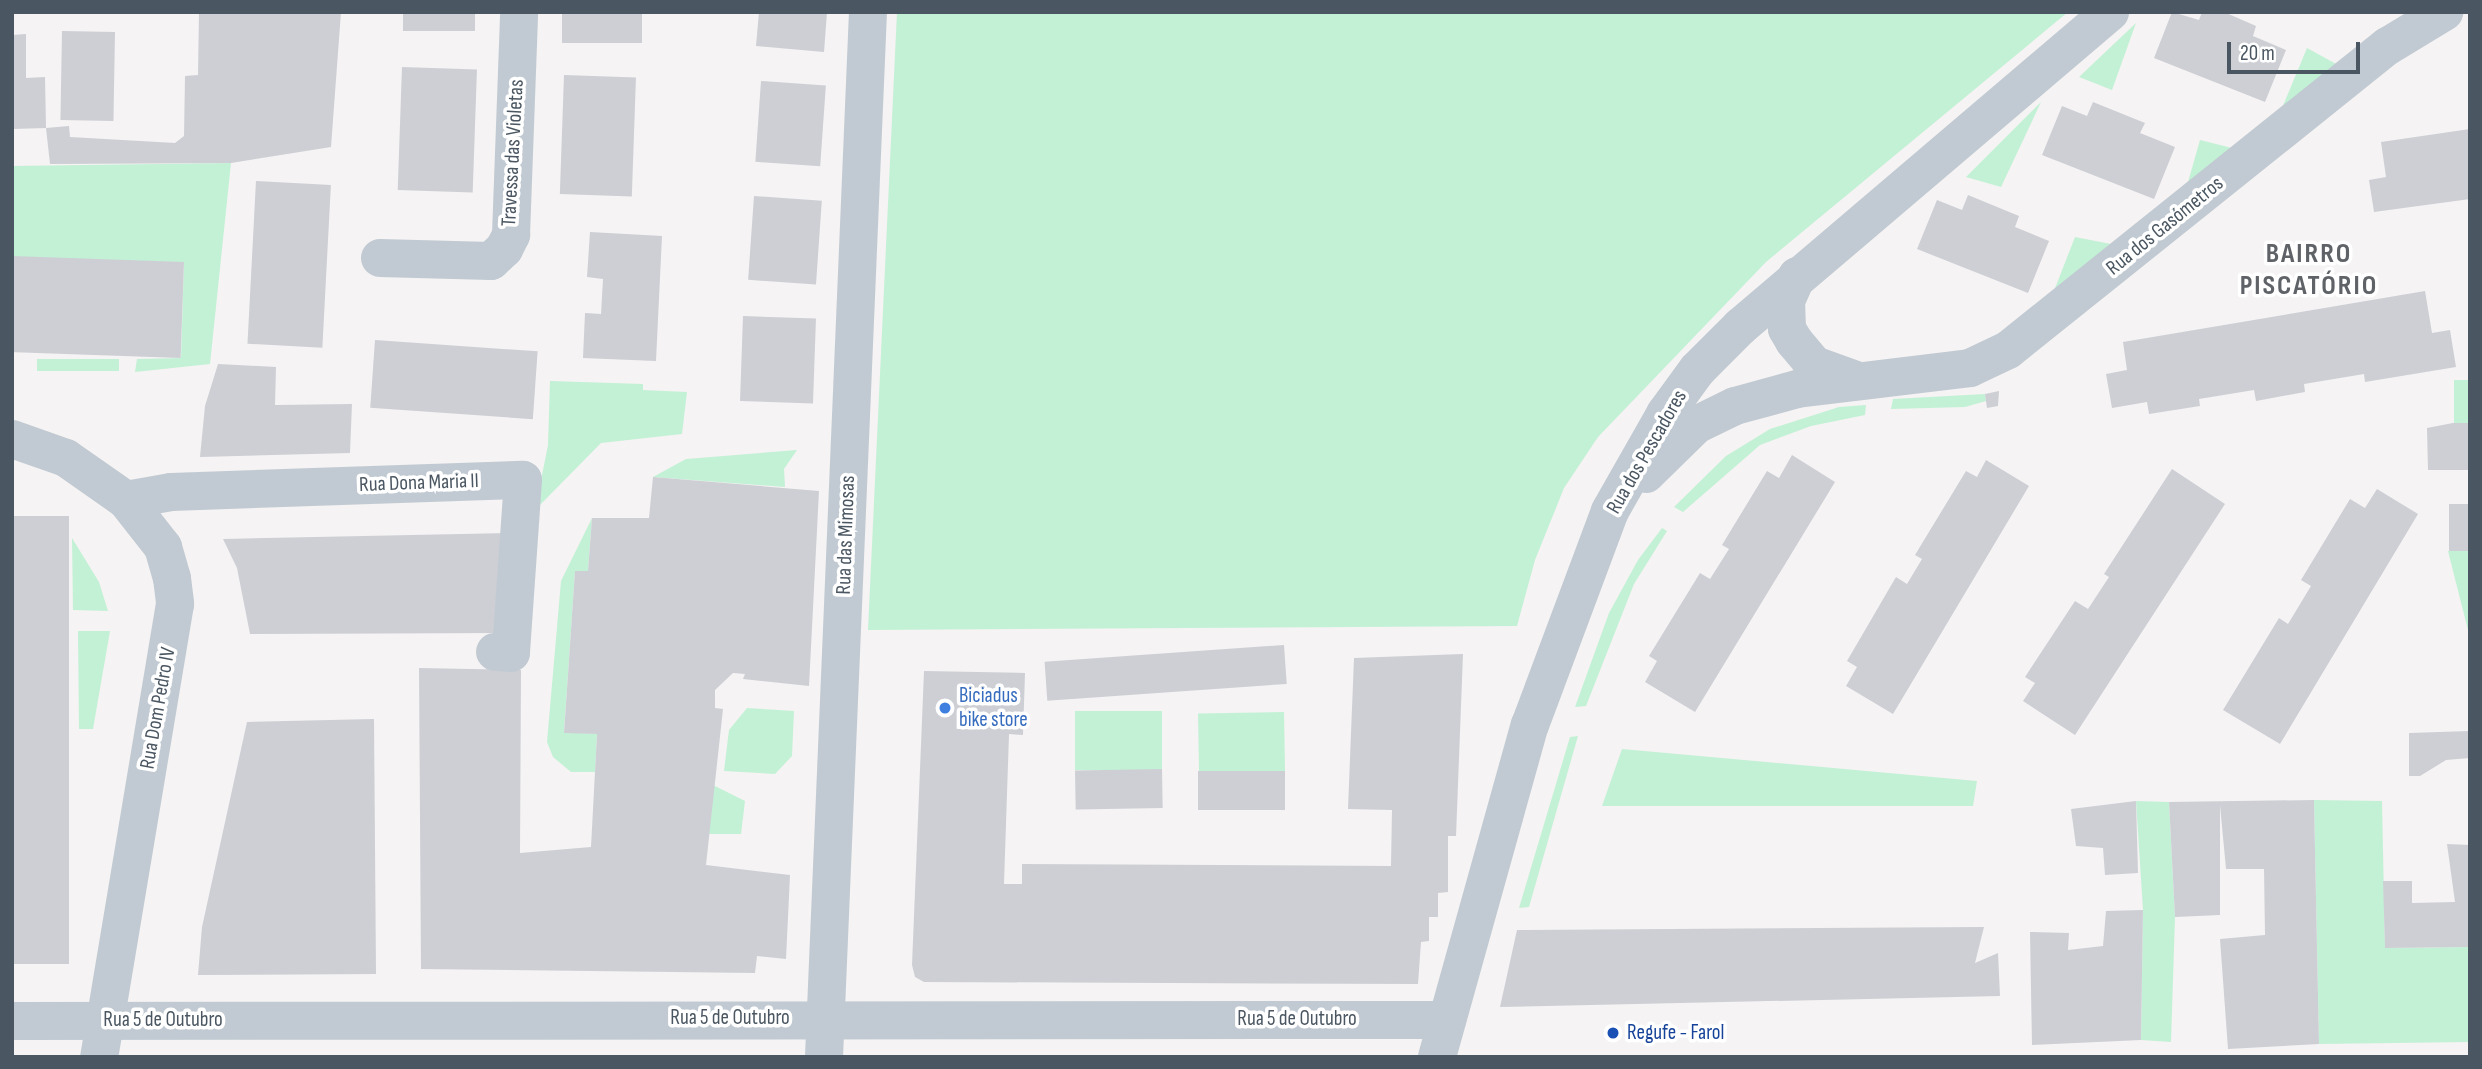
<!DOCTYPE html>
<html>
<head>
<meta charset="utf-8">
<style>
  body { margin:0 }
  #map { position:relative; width:2482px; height:1069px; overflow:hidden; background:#f5f3f3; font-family:"Sofia Sans Condensed",sans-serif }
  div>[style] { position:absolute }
  .green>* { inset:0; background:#c3f1d5; transform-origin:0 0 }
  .building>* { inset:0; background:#cdcfd5; transform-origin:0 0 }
  .minor>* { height:38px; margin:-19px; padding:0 19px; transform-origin:19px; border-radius:19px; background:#c1cad2 }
  .dots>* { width:19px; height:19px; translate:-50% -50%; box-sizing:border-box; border:4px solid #fff; border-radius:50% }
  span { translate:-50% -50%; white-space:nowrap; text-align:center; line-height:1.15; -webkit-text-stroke:7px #fff; paint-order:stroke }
  .street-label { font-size:21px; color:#4a5661 }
  .shop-label { font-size:21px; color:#366cbe }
  .left { translate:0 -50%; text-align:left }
  .transit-label { font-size:21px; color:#164399 }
  .district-label { font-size:28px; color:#5f6368; font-weight:700; letter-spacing:2px }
  .frame { position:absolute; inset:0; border:14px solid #4a5661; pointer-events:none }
  .scale { position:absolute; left:2227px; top:42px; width:133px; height:32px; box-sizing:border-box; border:4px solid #4a5661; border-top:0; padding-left:9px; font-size:21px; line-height:24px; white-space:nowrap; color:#4a5661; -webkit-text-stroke:5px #fff; paint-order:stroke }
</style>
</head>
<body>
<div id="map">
  <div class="green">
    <i style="clip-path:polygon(897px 12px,2068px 12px,1766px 262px,1598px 437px,1564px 488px,1535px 560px,1517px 626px,868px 630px)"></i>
    <i style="clip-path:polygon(2136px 23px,2112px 90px,2079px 77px)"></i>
    <i style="clip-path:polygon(2307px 48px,2338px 65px,2282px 108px)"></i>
    <i style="clip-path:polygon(2041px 102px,2001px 187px,1966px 177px)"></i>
    <i style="clip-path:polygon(2200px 140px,2236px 149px,2186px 189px)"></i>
    <i style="clip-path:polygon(231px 163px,210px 364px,135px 372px,137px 359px,181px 358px,184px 262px,12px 264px,12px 166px)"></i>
    <i style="clip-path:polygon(2075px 237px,2111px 244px,2052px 296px)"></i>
    <i style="left:37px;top:359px;width:82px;height:12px"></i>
    <i style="left:2454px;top:380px;width:16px;height:43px"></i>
    <i style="clip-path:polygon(550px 381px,643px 384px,643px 390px,687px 392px,682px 434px,601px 443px,535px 510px,548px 445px)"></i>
    <i style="clip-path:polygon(1985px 394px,1986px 401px,1965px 407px,1891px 409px,1893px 399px)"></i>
    <i style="clip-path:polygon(1866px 405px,1865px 415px,1811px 426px,1760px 445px,1683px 512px,1674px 507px,1726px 456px,1770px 429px,1839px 407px)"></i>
    <i style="clip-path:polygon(797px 450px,784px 469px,785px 487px,653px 477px,686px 459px)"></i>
    <i style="clip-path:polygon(592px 518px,588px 571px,575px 572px,564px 732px,597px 734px,595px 772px,571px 772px,553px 757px,547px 742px,561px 581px)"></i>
    <i style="clip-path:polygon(1662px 528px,1667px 531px,1634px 584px,1586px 706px,1575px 707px,1609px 613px,1638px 560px)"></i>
    <i style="clip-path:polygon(72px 538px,99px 582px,108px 611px,73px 610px)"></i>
    <i style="clip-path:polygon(2448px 551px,2470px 551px,2470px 638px)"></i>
    <i style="clip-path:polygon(78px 631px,110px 631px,93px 729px,79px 729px)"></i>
    <i style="clip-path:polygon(747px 708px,794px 711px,792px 756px,775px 774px,724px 771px,729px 730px)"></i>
    <i style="left:1075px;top:711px;width:87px;height:59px"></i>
    <i style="left:1284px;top:712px;width:59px;height:86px;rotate:89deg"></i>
    <i style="clip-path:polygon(1578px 736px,1529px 907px,1519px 908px,1570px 737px)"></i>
    <i style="clip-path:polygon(1622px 749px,1977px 781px,1973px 806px,1602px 806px)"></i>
    <i style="clip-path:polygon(713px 785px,745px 801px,741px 834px,709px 834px)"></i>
    <i style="clip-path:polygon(2314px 800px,2382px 801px,2385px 948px,2469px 947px,2470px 1042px,2319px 1044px)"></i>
    <i style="clip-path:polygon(2136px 801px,2169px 802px,2175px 917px,2171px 1042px,2141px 1040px,2143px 910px)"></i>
  </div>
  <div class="building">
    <i style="clip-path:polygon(199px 12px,341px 12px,331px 147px,231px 163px,50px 164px,46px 128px,69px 126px,70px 137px,175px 143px,184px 136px,185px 76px,198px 75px)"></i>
    <i style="left:403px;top:12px;width:72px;height:19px"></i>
    <i style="left:562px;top:12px;width:80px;height:31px"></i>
    <i style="clip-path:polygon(759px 12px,827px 12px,824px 52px,756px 46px)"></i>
    <i style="clip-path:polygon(2172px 12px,2199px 20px,2202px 12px,2224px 12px,2256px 26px,2253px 36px,2286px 50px,2265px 102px,2154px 58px)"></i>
    <i style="left:62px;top:31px;width:53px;height:89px;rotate:1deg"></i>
    <i style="clip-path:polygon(26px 34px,26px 78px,45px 77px,46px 128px,12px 129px,12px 35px)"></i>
    <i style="left:402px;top:67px;width:75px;height:123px;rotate:2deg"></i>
    <i style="left:564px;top:75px;width:72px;height:119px;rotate:2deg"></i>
    <i style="left:761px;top:81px;width:65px;height:81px;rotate:4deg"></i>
    <i style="clip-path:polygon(2093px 102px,2145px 123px,2140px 133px,2175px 147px,2154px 199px,2042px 155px,2062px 106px,2087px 116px)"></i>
    <i style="clip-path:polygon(2470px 129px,2470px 199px,2374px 212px,2369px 180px,2386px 177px,2381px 142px)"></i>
    <i style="left:256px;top:181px;width:75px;height:163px;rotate:3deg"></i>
    <i style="clip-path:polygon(1968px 195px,2019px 216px,2015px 227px,2049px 241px,2028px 293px,1917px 249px,1937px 200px,1962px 210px)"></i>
    <i style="left:754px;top:196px;width:68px;height:84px;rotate:4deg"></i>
    <i style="clip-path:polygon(590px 232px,662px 236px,656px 361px,583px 358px,585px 313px,601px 314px,603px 279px,587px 277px)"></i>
    <i style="left:184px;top:262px;width:96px;height:172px;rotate:92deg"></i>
    <i style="clip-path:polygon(2425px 291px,2432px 333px,2450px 330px,2456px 367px,2365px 382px,2364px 374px,2304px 384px,2305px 392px,2256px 401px,2254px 390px,2199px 399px,2200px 406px,2149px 414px,2147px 402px,2112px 408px,2106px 374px,2127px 370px,2123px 342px)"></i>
    <i style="left:743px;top:316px;width:73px;height:85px;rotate:2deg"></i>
    <i style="left:375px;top:340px;width:163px;height:68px;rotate:4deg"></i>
    <i style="clip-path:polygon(218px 364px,276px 367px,275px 405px,352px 404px,350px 453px,200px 457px,205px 406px)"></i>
    <i style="clip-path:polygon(1999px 391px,1998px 406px,1987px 408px,1985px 394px)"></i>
    <i style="clip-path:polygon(2453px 423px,2470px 423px,2470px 470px,2428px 470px,2427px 428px)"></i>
    <i style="clip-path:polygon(1792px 455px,1835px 482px,1695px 712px,1645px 682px,1657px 661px,1649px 656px,1700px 573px,1710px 579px,1729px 549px,1722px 545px,1767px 471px,1779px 478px)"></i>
    <i style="clip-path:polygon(1986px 460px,2029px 486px,1893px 714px,1846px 686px,1857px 667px,1847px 661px,1896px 577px,1907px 584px,1922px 559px,1915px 555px,1966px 471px,1977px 477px)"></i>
    <i style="clip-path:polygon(2172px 469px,2225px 504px,2075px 735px,2023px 701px,2035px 683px,2025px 677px,2075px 601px,2088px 609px,2109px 577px,2104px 574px)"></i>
    <i style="clip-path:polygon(653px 477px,819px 491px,809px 686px,743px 679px,745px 674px,733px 673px,715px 690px,715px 708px,723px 709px,706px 865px,790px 875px,786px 959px,757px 956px,755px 973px,421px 969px,419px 668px,521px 670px,520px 853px,591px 847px,597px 734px,564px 733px,575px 571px,588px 571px,592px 518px,649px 518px)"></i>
    <i style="clip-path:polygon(2377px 489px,2418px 514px,2280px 744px,2223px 710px,2279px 618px,2288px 624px,2311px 586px,2301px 580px,2350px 499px,2365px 508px)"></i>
    <i style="left:2470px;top:504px;width:47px;height:21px;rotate:90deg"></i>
    <i style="left:12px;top:516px;width:57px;height:448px"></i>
    <i style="clip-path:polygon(512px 533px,504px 633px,250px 634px,237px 568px,223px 539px)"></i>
    <i style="left:1284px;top:645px;width:39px;height:240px;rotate:86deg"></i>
    <i style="clip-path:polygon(1463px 654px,1456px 836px,1448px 836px,1448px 892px,1438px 893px,1438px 917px,1429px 917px,1429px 941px,1421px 942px,1418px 984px,924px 982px,915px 977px,912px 965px,924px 671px,1025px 673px,1023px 735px,1009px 734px,1004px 884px,1022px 884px,1022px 864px,1391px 866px,1392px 810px,1348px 809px,1354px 658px)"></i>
    <i style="clip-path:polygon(374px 719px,376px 974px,198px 975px,202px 927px,247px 722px)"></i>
    <i style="clip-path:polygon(2470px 731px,2470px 758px,2446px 760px,2420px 776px,2409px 776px,2409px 733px)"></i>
    <i style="left:1162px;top:769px;width:39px;height:87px;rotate:89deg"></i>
    <i style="left:1285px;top:771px;width:39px;height:87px;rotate:90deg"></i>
    <i style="clip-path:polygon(2314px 800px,2319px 1044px,2228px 1049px,2220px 939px,2265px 935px,2264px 869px,2226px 869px,2220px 805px,2220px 915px,2175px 917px,2169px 802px)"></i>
    <i style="clip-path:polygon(2136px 801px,2138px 873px,2105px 875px,2103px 848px,2076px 846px,2071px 809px)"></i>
    <i style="clip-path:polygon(2447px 844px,2470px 845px,2470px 947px,2385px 948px,2383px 881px,2412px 881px,2412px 903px,2455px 902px)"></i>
    <i style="clip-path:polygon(2143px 910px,2141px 1040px,2032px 1045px,2030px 932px,2069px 933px,2068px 950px,2103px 946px,2106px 911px)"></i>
    <i style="clip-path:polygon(1984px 927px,1975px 963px,1998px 953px,2000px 996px,1500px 1007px,1517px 930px)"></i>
  </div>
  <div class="minor">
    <i style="left:380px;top:258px;width:111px;rotate:1.5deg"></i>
    <i style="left:491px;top:261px;width:18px;rotate:-43deg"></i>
    <i style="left:504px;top:249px;width:16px;rotate:-63deg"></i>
    <i style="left:511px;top:235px;width:223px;rotate:-87.9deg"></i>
    <i style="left:1797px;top:276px;width:27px;rotate:114deg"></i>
    <i style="left:1786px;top:301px;width:28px;rotate:88deg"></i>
    <i style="left:1787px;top:329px;width:14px;rotate:60deg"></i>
    <i style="left:1794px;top:341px;width:31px;rotate:50deg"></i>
    <i style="left:1814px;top:365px;width:45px;rotate:19.7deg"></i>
    <i style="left:12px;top:439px;width:57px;rotate:19.4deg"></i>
    <i style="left:66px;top:458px;width:73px;rotate:35deg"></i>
    <i style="left:126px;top:500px;width:60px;rotate:51.8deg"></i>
    <i style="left:163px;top:547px;width:32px;rotate:74deg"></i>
    <i style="left:172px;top:578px;width:26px;rotate:83deg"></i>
    <i style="left:175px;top:604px;width:459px;rotate:99.5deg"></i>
    <i style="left:1646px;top:474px;width:70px;rotate:-44.4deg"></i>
    <i style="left:1696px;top:425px;width:43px;rotate:-26deg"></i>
    <i style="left:1735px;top:406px;width:64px;rotate:-15.3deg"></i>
    <i style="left:1797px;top:389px;width:174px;rotate:-6.9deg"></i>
    <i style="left:1970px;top:368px;width:42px;rotate:-25.3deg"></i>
    <i style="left:2008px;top:350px;width:487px;rotate:-38.7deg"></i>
    <i style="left:2388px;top:46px;width:66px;rotate:-31.3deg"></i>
    <i style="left:126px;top:500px;width:46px;rotate:-10.1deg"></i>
    <i style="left:171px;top:492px;width:352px;rotate:-2deg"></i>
    <i style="left:523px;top:480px;width:173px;rotate:94deg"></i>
    <i style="left:511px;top:653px;width:16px;rotate:-176deg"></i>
    <i style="left:12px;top:1021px;width:1435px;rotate:-0.04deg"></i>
    <i style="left:824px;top:1057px;width:1046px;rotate:-87.59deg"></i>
    <i style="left:1437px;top:1057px;width:345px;rotate:-74.4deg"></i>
    <i style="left:1530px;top:725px;width:228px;rotate:-69.5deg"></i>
    <i style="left:1610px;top:511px;width:112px;rotate:-60.4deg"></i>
    <i style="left:1665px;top:414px;width:54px;rotate:-54deg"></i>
    <i style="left:1697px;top:370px;width:61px;rotate:-45deg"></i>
    <i style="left:1740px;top:327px;width:486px;rotate:-40.4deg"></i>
  </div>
  <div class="dots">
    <i style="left:945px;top:708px;background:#3f7fe0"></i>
    <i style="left:1613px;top:1033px;background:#1a4fb4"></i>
  </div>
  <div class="street-label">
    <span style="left:513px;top:153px;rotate:-87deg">Travessa das Violetas</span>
    <span style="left:2165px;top:226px;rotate:-39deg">Rua dos Gasómetros</span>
    <span style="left:1647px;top:452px;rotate:-60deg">Rua dos Pescadores</span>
    <span style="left:419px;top:483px;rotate:-2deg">Rua Dona Maria II</span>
    <span style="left:846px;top:535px;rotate:-88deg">Rua das Mimosas</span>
    <span style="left:158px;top:708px;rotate:-80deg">Rua Dom Pedro IV</span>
    <span style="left:730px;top:1018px">Rua 5 de Outubro</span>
    <span style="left:1297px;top:1019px">Rua 5 de Outubro</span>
    <span style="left:163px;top:1020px">Rua 5 de Outubro</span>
  </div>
  <div class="shop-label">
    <span class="left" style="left:959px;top:708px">Biciadus<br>bike store</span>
  </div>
  <div class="transit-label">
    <span class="left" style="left:1627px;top:1033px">Regufe - Farol</span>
  </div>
  <div class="district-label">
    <span style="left:2309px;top:270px">BAIRRO<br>PISCATÓRIO</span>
  </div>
  <div class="frame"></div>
  <div class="scale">20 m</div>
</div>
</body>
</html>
